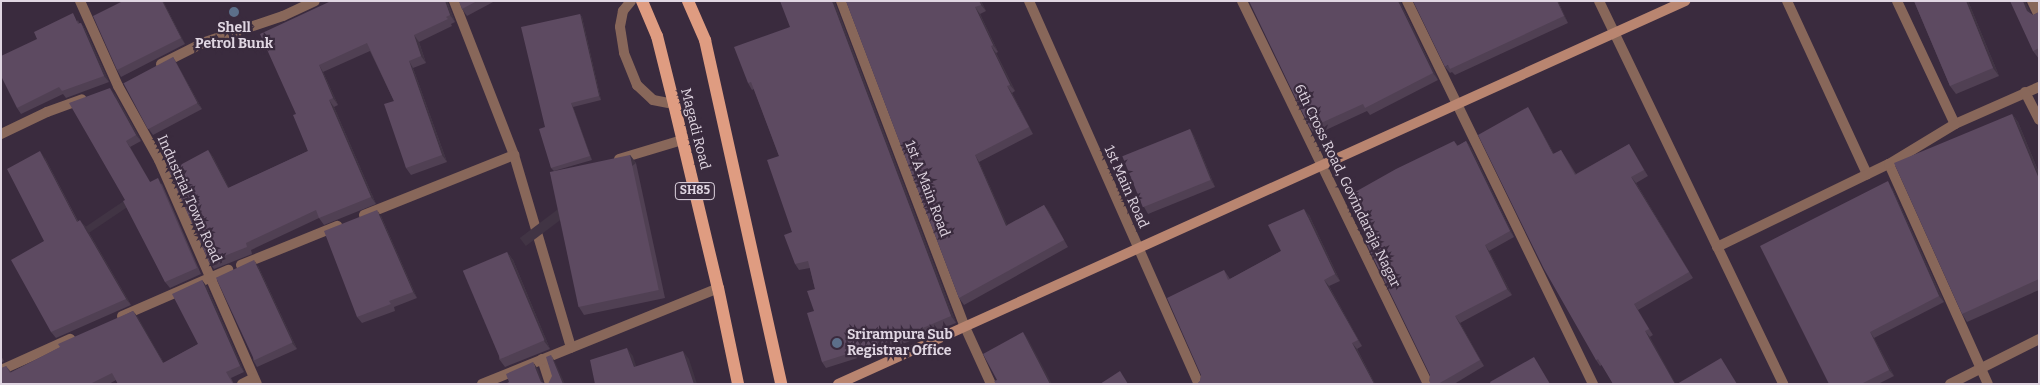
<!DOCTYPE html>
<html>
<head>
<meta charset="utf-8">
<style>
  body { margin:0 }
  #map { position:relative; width:2040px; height:385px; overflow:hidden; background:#3a2b3e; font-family:Bitter,serif }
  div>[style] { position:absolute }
  .lane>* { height:10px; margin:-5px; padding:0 5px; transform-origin:5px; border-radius:5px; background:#88675a }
  .street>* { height:10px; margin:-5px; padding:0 5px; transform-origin:5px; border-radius:5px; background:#88675a }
  .secondary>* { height:10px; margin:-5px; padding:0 5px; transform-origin:5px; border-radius:5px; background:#b98570 }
  .primary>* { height:12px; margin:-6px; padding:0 6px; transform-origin:6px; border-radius:6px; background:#df9c81 }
  .wall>* { inset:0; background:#504053 }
  .shaded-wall>* { inset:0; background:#413444; transform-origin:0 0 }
  .building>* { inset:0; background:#5d4a61; transform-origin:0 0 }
  .dots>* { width:14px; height:14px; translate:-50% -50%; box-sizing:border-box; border:2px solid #3a2b3e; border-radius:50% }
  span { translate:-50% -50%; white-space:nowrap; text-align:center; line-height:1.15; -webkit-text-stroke:4.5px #3a2b3e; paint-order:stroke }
  .shield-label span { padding:1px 4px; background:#3a2b3e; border:1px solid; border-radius:4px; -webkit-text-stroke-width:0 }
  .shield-label { font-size:12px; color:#e0d6e2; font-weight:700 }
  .poi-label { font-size:14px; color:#e0d6e2; font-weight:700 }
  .left { translate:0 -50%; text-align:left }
  .street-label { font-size:14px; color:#e0d6e2 }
  .frame { position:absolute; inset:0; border:2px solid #e0d6e2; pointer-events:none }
</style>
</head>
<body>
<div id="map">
  <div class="lane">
    <i style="left:631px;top:1px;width:13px;rotate:129deg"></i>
    <i style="left:623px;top:11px;width:16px;rotate:101deg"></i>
    <i style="left:620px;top:27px;width:26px;rotate:81deg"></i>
    <i style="left:624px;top:53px;width:35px;rotate:68deg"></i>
    <i style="left:637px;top:85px;width:22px;rotate:43deg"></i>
    <i style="left:653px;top:100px;width:21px;rotate:11deg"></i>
    <i style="left:619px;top:159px;width:66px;rotate:-16.8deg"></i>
  </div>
  <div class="street">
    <i style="left:80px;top:1px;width:93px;rotate:65.9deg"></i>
    <i style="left:118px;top:86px;width:85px;rotate:61deg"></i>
    <i style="left:159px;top:160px;width:244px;rotate:66.4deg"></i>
    <i style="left:454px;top:1px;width:165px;rotate:68.7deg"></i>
    <i style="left:514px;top:155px;width:201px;rotate:73.5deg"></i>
    <i style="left:841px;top:1px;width:349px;rotate:69.2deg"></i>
    <i style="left:965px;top:327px;width:63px;rotate:65.5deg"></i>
    <i style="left:1029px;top:1px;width:419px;rotate:66.1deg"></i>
    <i style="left:1242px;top:1px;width:426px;rotate:64.1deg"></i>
    <i style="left:1407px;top:1px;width:426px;rotate:64.1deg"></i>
    <i style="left:1599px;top:1px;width:425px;rotate:64.3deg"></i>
    <i style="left:1787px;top:1px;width:191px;rotate:65.2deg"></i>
    <i style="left:1897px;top:1px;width:136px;rotate:64.8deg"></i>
    <i style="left:1955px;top:124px;width:92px;rotate:-23.8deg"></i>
    <i style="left:2032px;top:1px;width:17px;rotate:65deg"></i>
    <i style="left:161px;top:64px;width:49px;rotate:-26.6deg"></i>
    <i style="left:205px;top:42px;width:82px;rotate:-18.4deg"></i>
    <i style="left:283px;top:16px;width:35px;rotate:-25deg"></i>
    <i style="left:2025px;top:92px;width:31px;rotate:63deg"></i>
    <i style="left:1px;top:134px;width:51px;rotate:-25.6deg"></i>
    <i style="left:47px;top:112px;width:37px;rotate:-20deg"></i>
    <i style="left:1889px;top:164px;width:241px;rotate:65.8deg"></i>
    <i style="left:364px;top:215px;width:162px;rotate:-21.8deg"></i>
    <i style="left:1717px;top:247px;width:191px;rotate:-25.8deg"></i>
    <i style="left:1889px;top:164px;width:77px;rotate:-31.2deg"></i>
    <i style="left:241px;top:265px;width:104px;rotate:-22.1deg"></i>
    <i style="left:122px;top:316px;width:116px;rotate:-23.5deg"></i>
    <i style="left:542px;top:359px;width:26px;rotate:72deg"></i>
    <i style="left:1px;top:370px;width:76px;rotate:-24.2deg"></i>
    <i style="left:242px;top:384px;width:13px;rotate:-27deg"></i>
    <i style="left:482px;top:384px;width:255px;rotate:-22.1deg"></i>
    <i style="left:1950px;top:384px;width:100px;rotate:-26.8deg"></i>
  </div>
  <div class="secondary">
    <i style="left:838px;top:384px;width:930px;rotate:-24.33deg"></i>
  </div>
  <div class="primary">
    <i style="left:642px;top:1px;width:38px;rotate:67deg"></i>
    <i style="left:657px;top:36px;width:70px;rotate:76deg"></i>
    <i style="left:674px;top:104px;width:189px;rotate:76.6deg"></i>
    <i style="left:718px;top:288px;width:98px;rotate:78.2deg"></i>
    <i style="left:688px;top:1px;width:43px;rotate:66.4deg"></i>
    <i style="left:705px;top:40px;width:352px;rotate:77.5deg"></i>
  </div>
  <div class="wall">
    <i style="clip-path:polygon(163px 1px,185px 44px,121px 77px,117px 70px)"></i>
    <i style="clip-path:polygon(331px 1px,447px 1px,455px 22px,451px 24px,452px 26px,419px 42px,426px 63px,413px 68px,447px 162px,411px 175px,406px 168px,394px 101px,370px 51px,323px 72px,338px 105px,334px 107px,376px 204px,324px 225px,319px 218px,251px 250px,252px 254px,214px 269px,209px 262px,208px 150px,213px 157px,229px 188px,308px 151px,296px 114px)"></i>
    <i style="clip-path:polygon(459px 1px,495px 1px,467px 16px,462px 9px)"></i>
    <i style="clip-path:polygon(846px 1px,981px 1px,986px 11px,980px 14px,998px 52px,996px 53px,1015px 91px,1012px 93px,1033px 134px,979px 162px,1007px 225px,1044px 205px,1049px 212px,1068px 247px,964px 305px,959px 298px)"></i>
    <i style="clip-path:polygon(1558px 1px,1568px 23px,1455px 75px,1452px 72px,1450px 73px,1445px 67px)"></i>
    <i style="clip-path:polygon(1914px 1px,1968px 1px,1999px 76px,1956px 94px,1950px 86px)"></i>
    <i style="clip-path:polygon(2025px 1px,2030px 13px,2033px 15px,2039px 12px,2039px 59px,2033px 51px)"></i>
    <i style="clip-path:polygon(835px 3px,956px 323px,908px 342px,826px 368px,822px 362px,814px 311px,815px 289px,810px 268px,799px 270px,795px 264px,792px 232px,779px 156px,754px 89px,752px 90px,748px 83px,790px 27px)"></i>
    <i style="clip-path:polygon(1401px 4px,1438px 80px,1370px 115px,1367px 111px,1315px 135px,1310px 128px,1253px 8px)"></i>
    <i style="clip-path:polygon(580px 14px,582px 17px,601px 100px,573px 107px,592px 160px,554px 171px,551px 168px,545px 127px)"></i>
    <i style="clip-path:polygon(78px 20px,79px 23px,81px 23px,85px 29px,109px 82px,66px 98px,63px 94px,21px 114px,17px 108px)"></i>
    <i style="clip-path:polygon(173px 57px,177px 64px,202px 109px,153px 135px,148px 128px)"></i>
    <i style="clip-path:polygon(115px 94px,141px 141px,130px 147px,150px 182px,162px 184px,201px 274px,170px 288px,165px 282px,125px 200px)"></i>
    <i style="clip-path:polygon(1528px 107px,1532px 114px,1554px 154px,1561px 150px,1576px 174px,1629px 144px,1648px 176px,1636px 183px,1693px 278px,1638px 310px,1653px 335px,1600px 366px,1596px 360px)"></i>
    <i style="clip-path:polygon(2012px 114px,2018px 122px,2039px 173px,2039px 290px,1967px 322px,1962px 314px)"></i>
    <i style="clip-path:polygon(1190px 129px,1194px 136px,1215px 187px,1148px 214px,1144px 207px)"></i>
    <i style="clip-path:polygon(1454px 141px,1458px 146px,1466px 141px,1471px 148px,1514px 237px,1489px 251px,1512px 295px,1460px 323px,1484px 366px,1454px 384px,1431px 384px,1430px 375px)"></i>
    <i style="clip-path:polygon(630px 155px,636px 163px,665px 298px,584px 315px,579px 307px)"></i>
    <i style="clip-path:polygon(45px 158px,78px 221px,85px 226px,131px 305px,56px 338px,51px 332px,44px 241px)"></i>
    <i style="clip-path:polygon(1892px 188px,1944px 302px,1874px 338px,1894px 376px,1878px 384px,1829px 384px)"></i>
    <i style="clip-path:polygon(1309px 215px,1340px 281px,1329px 286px,1362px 346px,1357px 349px,1375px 384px,1197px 384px,1200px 381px,1224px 270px,1230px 279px,1281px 251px)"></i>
    <i style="clip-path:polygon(381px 216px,417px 298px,394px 307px,395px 311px,362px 323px,357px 317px)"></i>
    <i style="clip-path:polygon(507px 252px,513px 260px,550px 349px,505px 367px,499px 359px)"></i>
    <i style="clip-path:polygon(258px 266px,297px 349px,257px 367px,253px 360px)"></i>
    <i style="clip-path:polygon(202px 280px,207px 287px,244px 372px,231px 378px,234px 384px,118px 384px,116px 380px,109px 384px,1px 384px,6px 366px,11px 372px,133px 311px,164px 363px,198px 344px)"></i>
    <i style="clip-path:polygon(1px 356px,4px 361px,1px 363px)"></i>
  </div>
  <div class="shaded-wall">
    <i style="clip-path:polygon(162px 1px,163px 1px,185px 44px,181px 38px)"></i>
    <i style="clip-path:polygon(445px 1px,447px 1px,455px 22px,450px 15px)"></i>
    <i style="clip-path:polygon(832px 1px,835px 1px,835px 3px,956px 323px,951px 316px)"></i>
    <i style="clip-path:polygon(979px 1px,981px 1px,986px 11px,981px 5px)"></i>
    <i style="clip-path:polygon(1398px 1px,1401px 1px,1401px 4px,1438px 80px,1433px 73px)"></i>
    <i style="clip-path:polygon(1557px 1px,1558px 1px,1568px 23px,1564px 16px)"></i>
    <i style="clip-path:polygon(1966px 1px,1968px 1px,1999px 76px,1993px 68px)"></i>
    <i style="clip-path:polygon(2023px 1px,2025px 1px,2033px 19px,2027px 11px)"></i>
    <i style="clip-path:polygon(975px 7px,980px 14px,998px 52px,993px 45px)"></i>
    <i style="clip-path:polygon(580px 14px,582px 17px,601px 100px,599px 96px)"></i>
    <i style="clip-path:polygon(81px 23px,85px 29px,109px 82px,104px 76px)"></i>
    <i style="clip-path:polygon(414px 35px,419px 42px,426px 63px,421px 56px)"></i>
    <i style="clip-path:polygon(991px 46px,996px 53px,1015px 91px,1010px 85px)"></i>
    <i style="clip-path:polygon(173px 57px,177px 64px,202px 109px,197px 103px)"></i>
    <i style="clip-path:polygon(409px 61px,413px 68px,447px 162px,442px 155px)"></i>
    <i style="clip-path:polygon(319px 65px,323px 72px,338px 105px,333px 98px)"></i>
    <i style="clip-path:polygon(1007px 86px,1012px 93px,1033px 134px,1029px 127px)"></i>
    <i style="clip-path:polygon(110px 88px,115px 94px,141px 141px,136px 135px)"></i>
    <i style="clip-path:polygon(329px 100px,334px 107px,376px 204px,371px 197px)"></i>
    <i style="clip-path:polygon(571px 103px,573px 107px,592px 160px,590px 156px)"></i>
    <i style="clip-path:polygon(1528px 107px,1532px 114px,1558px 161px,1553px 154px)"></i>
    <i style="clip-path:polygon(2012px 114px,2018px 122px,2039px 173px,2039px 179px)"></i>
    <i style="clip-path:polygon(1190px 129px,1194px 136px,1215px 187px,1211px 180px)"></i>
    <i style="clip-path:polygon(126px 141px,130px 147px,154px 188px,150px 182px)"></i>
    <i style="clip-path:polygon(1466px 141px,1471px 148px,1514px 237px,1510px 231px)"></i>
    <i style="clip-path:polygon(1629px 144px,1633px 150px,1648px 176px,1644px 170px)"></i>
    <i style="clip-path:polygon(208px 150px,213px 157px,233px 195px,228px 188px)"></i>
    <i style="clip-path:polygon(40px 151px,45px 158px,81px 228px,77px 222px)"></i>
    <i style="left:630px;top:155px;width:10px;height:138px;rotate:53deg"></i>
    <i style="clip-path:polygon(975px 155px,979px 162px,1011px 233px,1006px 226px)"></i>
    <i style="clip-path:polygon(1631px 177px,1636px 183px,1693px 278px,1689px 272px)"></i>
    <i style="left:158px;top:178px;width:7px;height:98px;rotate:56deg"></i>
    <i style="clip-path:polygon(1888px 181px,1892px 188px,1944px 302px,1939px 296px)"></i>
    <i style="clip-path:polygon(1044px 205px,1049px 212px,1068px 247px)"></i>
    <i style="clip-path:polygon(1304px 209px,1309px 215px,1340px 281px,1335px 274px)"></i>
    <i style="clip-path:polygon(377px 210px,381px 216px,417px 298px,413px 292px)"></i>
    <i style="clip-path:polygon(80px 220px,85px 226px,131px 305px,126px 299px)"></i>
    <i style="clip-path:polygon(1485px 245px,1489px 251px,1512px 295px,1507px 289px)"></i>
    <i style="clip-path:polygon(507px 252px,513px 260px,550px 349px,544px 341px)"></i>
    <i style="clip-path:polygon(254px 260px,258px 266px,297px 349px,292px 343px)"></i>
    <i style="clip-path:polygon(202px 280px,207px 287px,244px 372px,240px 366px)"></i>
    <i style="clip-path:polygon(1324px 280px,1329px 286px,1362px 346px,1358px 340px)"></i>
    <i style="clip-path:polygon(1634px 304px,1638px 310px,1653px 335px,1649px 329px)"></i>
    <i style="clip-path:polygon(133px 311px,138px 317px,168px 370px,163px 363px)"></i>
    <i style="clip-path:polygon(1455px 316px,1460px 323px,1484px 366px,1480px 360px)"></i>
    <i style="clip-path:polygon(1645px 331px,1650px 337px,1676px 384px,1675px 384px)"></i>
    <i style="clip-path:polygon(1023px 332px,1028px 339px,1052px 384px,1050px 384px)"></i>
    <i style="clip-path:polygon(1870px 332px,1874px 338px,1894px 376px,1889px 370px)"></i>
    <i style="clip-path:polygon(1352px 343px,1357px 349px,1375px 384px,1374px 384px)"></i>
    <i style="clip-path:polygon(627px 348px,633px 356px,639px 375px,634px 367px)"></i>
    <i style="clip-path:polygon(683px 351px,689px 359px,697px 384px,694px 384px)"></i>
    <i style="clip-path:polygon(551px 355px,555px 362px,565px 384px,563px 384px)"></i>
    <i style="clip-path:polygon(533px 362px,538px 369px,543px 384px,541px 382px)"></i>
  </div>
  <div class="building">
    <i style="clip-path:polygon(123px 1px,162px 1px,181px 38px,117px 70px,93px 16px)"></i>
    <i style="clip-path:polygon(331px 1px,445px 1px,450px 15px,446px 17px,448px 19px,414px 35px,421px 56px,409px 61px,442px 155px,406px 168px,384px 104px,394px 101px,367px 43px,319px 65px,333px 98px,329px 100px,371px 197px,319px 218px,316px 210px,246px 243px,247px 247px,209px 262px,169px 171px,208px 150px,228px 188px,308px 151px,293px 115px,296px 114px,260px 34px)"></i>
    <i style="clip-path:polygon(459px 1px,477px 1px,462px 9px)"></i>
    <i style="clip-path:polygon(780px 1px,832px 1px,951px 316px,904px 336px,822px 362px,807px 313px,814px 311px,807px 291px,815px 289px,808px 261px,795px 264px,784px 235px,792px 232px,767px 160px,779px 156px,751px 82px,748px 83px,734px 47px,790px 27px)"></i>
    <i style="clip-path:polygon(846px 1px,979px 1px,981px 5px,975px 7px,993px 45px,991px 46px,1010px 85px,1007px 86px,1029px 127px,975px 155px,1006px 226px,1044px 205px,1064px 240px,959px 298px)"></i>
    <i style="clip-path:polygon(1249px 1px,1398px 1px,1433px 73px,1365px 108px,1363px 104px,1310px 128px)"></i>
    <i style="clip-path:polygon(1413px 1px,1557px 1px,1564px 16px,1450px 69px,1448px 65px,1445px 67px)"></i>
    <i style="clip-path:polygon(1914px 1px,1966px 1px,1993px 68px,1950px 86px)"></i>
    <i style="clip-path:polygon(2010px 1px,2023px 1px,2027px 11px,2033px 15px,2039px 12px,2039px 48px,2033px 51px)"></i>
    <i style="clip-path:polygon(73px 13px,78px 24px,81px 23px,104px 76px,62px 91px,59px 87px,17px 108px,1px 76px,1px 56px,37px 39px,34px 32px)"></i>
    <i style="clip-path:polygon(580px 14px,599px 96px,571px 103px,590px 156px,551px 168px,539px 129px,545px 127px,521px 27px)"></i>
    <i style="left:173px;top:57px;width:52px;height:56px;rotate:62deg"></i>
    <i style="clip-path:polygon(110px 88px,136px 135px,126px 141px,150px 182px,158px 178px,197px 268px,165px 282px,123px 201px,125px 200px,69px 103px)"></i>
    <i style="clip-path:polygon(1528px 107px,1553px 154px,1561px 150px,1575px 175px,1629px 144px,1644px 170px,1631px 177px,1689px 272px,1634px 304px,1649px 329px,1645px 331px,1675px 384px,1613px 384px,1598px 359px,1596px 360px,1544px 269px,1478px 135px)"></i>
    <i style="clip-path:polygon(2012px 114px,2039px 179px,2039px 187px,2038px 187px,2039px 189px,2039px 279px,1962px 314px,1894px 163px)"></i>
    <i style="left:1190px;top:129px;width:55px;height:73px;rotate:68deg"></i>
    <i style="clip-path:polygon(1454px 141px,1457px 146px,1466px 141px,1510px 231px,1485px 245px,1507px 289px,1455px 316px,1480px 360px,1438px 384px,1431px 384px,1429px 381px,1430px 375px,1366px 243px,1372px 239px,1348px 196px,1396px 169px)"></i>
    <i style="clip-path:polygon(40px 151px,77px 222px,80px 220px,126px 299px,51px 332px,11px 260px,44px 241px,7px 169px)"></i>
    <i style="left:630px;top:155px;width:138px;height:82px;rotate:78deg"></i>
    <i style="clip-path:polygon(1888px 181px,1939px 296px,1870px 332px,1889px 370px,1861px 384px,1829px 384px,1760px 246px)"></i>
    <i style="clip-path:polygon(1304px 209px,1335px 274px,1324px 280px,1358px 340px,1352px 343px,1374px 384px,1197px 384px,1200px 381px,1201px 375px,1167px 298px,1224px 270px,1228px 280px,1281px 251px,1268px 225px)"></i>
    <i style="clip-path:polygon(377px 210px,413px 292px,389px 301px,391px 304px,357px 317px,324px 231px)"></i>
    <i style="left:507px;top:252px;width:96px;height:48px;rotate:67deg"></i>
    <i style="left:254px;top:260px;width:91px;height:42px;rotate:65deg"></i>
    <i style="clip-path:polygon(202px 280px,240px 366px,226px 372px,233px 384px,118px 384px,112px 373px,90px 384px,1px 384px,1px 368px,6px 366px,10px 373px,60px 347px,58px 344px,133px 311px,163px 363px,198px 344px,172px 294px)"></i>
    <i style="clip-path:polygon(1023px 332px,1050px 384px,996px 384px,994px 381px,997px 380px,983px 354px)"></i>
    <i style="clip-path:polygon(627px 348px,634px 367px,683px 351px,694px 384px,595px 384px,590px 360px)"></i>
    <i style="clip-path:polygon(551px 355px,563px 384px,548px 384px,552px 376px,546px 357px)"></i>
    <i style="clip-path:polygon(1534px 357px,1550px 384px,1491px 384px,1490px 382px)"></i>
    <i style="clip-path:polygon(1721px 358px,1737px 384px,1677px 384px)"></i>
    <i style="clip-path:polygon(533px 362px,541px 382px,547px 384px,505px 384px,509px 382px,506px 374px)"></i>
    <i style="clip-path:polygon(1120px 371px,1128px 384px,1100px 384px)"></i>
  </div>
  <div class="dots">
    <i style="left:234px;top:12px;background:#5c6f8a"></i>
    <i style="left:837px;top:343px;background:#5c6f8a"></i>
  </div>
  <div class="shield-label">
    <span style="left:695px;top:191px">SH85</span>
  </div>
  <div class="poi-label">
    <span style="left:234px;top:36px">Shell<br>Petrol Bunk</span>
    <span class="left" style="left:847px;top:343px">Srirampura Sub<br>Registrar Office</span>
  </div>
  <div class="street-label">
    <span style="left:695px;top:129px;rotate:76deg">Magadi Road</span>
    <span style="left:1347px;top:186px;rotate:64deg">6th Cross Road, Govindaraja Nagar</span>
    <span style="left:1126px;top:187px;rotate:66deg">1st Main Road</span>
    <span style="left:927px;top:189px;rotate:69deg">1st A Main Road</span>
    <span style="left:189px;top:199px;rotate:66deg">Industrial Town Road</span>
  </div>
  <div class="frame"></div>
</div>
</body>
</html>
